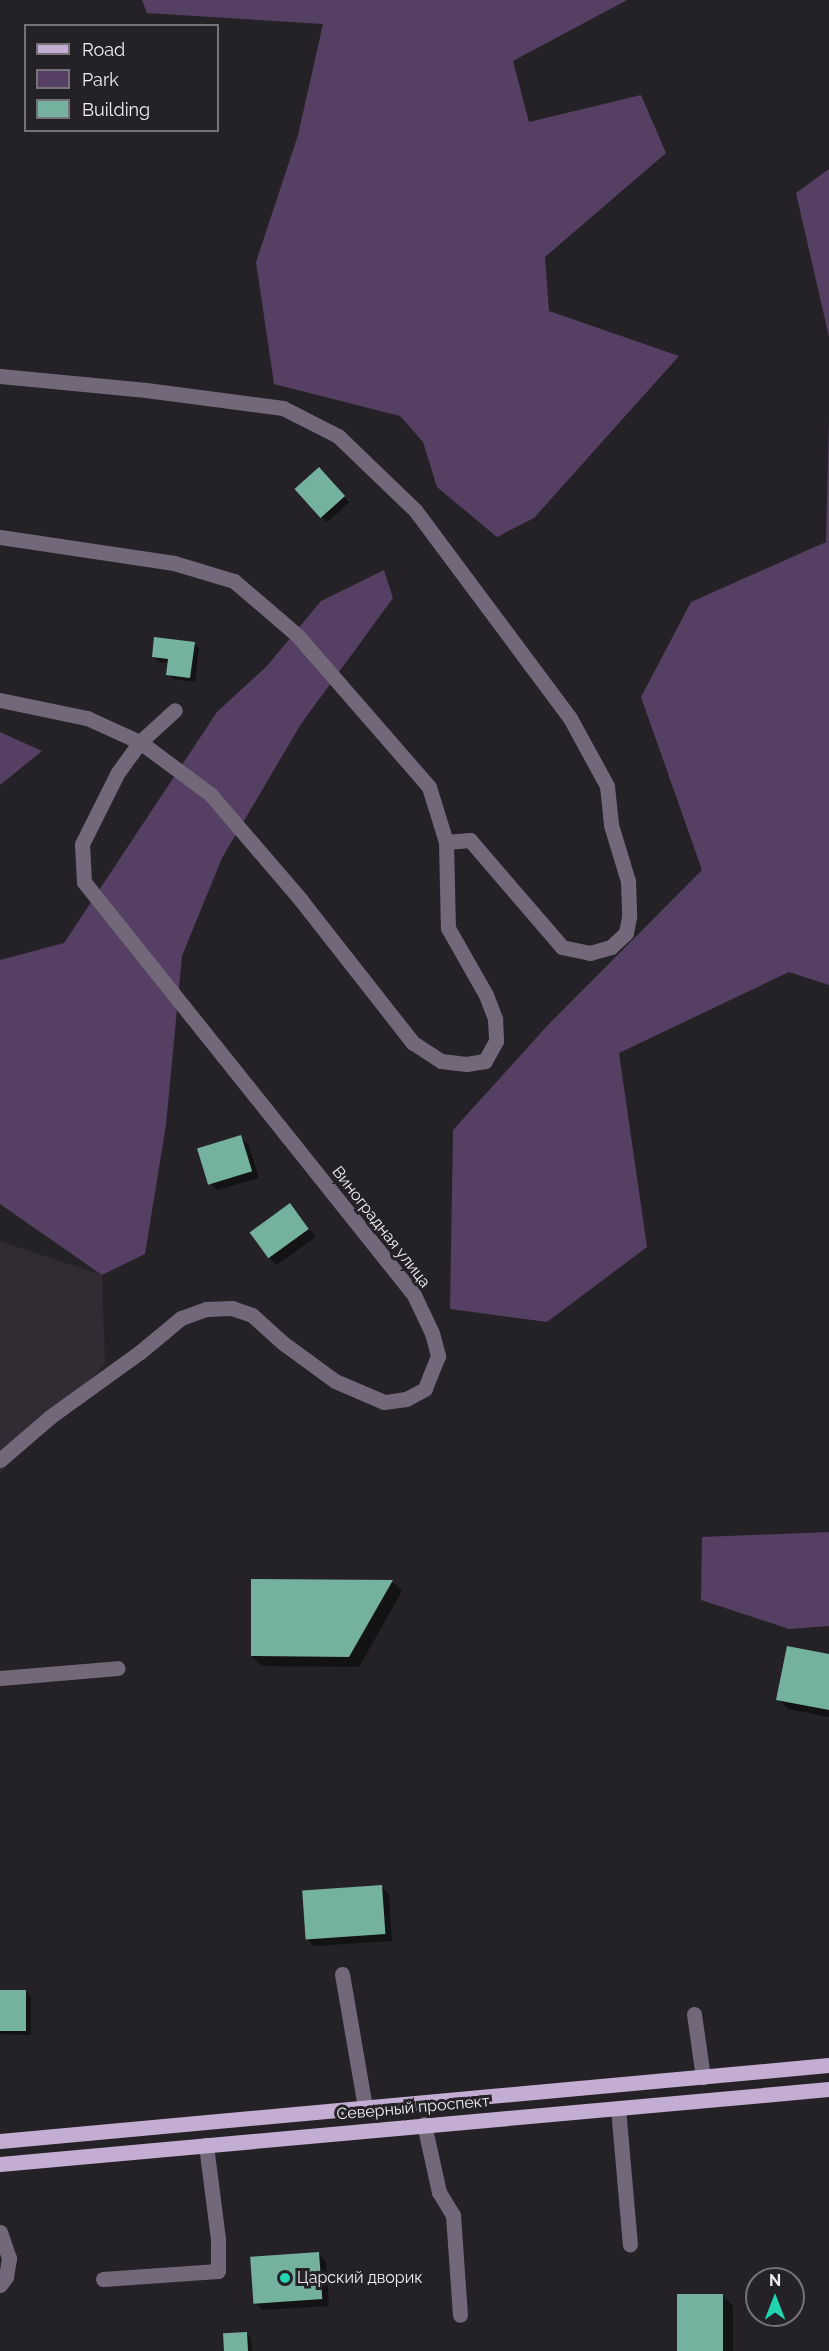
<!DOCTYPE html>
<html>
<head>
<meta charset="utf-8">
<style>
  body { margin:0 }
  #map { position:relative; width:829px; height:2351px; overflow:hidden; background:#252227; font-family:Raleway,sans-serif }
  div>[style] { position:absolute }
  .built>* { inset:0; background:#312b34 }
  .green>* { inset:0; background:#553f62 }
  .shadow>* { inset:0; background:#0007; transform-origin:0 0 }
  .building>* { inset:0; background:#75b19f; transform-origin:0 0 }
  .minor>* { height:15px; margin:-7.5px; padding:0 7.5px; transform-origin:7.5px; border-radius:7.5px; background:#73687a }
  .major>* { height:15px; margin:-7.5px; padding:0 7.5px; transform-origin:7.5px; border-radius:7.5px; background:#c4add2 }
  .dots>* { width:16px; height:16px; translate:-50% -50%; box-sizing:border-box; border:3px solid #252227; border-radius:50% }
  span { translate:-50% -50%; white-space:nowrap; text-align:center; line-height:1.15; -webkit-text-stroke:6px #252227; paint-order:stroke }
  .street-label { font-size:16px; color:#efedf1 }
  .poi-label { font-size:16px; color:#efedf1 }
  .left { translate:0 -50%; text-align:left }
  .legend { position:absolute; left:24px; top:24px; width:195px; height:108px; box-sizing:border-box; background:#252227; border:2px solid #767378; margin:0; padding:8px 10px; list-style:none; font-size:18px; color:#efedf1 }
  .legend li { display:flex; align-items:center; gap:12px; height:30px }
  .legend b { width:30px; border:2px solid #767378 }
  .north { position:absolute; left:745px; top:2267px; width:60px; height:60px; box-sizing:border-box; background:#252227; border:2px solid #767378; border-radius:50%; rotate:0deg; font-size:16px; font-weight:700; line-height:24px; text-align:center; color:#efedf1 }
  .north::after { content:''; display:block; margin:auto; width:21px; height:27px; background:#21d5af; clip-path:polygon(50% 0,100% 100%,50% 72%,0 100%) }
</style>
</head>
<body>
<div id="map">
  <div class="built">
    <i style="clip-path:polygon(0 1241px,102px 1275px,105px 1364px,0 1473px)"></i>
  </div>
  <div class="green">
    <i style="clip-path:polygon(142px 0,627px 0,513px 61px,529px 122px,641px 95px,666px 153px,545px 257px,549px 311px,679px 356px,534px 518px,497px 537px,437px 487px,423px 442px,400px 416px,274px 384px,256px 262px,298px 135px,323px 24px,147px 13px)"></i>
    <i style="clip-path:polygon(829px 169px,829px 337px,796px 193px)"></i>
    <i style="clip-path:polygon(829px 419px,829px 985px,789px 972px,619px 1053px,647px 1247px,547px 1322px,450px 1309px,453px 1130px,547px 1026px,702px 870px,641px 697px,691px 602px,826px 542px)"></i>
    <i style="clip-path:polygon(384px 570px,393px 598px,301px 724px,222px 858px,182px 956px,166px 1125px,145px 1254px,102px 1275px,0 1204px,0 960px,64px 943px,217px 712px,267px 666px,321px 601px)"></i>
    <i style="clip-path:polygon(0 732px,42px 751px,0 785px)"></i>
    <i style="clip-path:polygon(829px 1532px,829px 1626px,789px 1629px,701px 1600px,702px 1537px)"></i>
  </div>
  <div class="shadow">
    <i style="left:319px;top:469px;width:45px;height:30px;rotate:48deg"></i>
    <i style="clip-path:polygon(194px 644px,199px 648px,195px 682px,173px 679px,168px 674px,169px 663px,158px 662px,153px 657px)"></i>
    <i style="clip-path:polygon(240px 1137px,248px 1144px,259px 1178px,217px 1190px,210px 1183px)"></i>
    <i style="clip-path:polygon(290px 1205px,316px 1237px,276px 1265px,269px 1257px)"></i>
    <i style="clip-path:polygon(392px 1581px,402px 1591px,359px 1667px,262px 1666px,252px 1656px)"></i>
    <i style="clip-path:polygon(829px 1655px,829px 1717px,788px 1709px,778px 1699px)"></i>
    <i style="clip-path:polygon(381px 1887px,389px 1894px,392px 1941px,314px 1946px,307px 1939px)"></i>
    <i style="clip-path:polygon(0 1991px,26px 1991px,31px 1996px,31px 2035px,0 2034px)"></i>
    <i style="clip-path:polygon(318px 2254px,326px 2261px,329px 2306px,262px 2310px,255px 2302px)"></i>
    <i style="clip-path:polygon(723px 2296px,733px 2306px,733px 2351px,678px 2351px)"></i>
    <i style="clip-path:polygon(247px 2334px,251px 2338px,252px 2351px,225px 2351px)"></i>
  </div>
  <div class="building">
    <i style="left:319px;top:467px;width:39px;height:33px;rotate:48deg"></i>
    <i style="clip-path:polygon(154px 637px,195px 642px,190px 678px,166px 675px,168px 659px,152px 657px)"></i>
    <i style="left:241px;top:1135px;width:38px;height:46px;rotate:73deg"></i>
    <i style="left:290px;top:1203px;width:32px;height:50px;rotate:54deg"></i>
    <i style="clip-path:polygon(251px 1579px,393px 1580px,349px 1657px,251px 1656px)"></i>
    <i style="clip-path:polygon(787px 1646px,829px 1654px,829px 1710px,776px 1700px)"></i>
    <i style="left:382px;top:1885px;width:49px;height:80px;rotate:86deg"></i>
    <i style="left:0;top:1990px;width:26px;height:41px"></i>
    <i style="left:319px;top:2252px;width:47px;height:69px;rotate:86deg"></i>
    <i style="left:677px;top:2294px;width:46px;height:57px"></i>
    <i style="left:247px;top:2332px;width:19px;height:24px;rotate:87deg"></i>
  </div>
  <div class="minor">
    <i style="left:0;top:376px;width:147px;rotate:5.5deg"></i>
    <i style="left:146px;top:390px;width:138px;rotate:7.5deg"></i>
    <i style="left:283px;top:408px;width:62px;rotate:27deg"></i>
    <i style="left:338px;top:436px;width:107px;rotate:43.9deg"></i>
    <i style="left:415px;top:510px;width:259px;rotate:53.3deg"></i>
    <i style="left:570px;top:718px;width:77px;rotate:61.4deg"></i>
    <i style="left:607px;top:786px;width:39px;rotate:84deg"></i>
    <i style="left:611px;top:825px;width:59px;rotate:73.1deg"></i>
    <i style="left:628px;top:881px;width:36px;rotate:88deg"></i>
    <i style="left:629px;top:917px;width:16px;rotate:101deg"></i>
    <i style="left:626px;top:933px;width:21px;rotate:137deg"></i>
    <i style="left:611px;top:947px;width:22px;rotate:164deg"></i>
    <i style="left:590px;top:953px;width:29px;rotate:-168deg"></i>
    <i style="left:562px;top:947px;width:141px;rotate:-130.7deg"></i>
    <i style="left:470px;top:840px;width:24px;rotate:175deg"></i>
    <i style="left:0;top:537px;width:176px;rotate:8.5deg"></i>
    <i style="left:174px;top:563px;width:63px;rotate:16.7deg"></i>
    <i style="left:234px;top:581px;width:83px;rotate:40.6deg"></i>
    <i style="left:297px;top:635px;width:201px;rotate:49deg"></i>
    <i style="left:429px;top:787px;width:58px;rotate:72.8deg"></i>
    <i style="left:446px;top:842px;width:86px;rotate:88.7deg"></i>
    <i style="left:448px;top:928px;width:77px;rotate:60.4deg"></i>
    <i style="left:486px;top:995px;width:26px;rotate:69deg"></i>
    <i style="left:495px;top:1019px;width:22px;rotate:87deg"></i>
    <i style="left:496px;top:1041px;width:23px;rotate:119deg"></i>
    <i style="left:485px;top:1061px;width:19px;rotate:171deg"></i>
    <i style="left:466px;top:1064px;width:25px;rotate:-173deg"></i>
    <i style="left:441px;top:1061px;width:33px;rotate:-147deg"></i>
    <i style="left:413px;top:1043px;width:182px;rotate:-128.1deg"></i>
    <i style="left:301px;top:900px;width:140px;rotate:-130.6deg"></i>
    <i style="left:210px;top:794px;width:87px;rotate:-143.4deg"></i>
    <i style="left:140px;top:742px;width:47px;rotate:-42.4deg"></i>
    <i style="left:0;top:700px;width:89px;rotate:11.7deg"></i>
    <i style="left:87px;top:718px;width:58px;rotate:24.4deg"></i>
    <i style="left:140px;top:742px;width:37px;rotate:126deg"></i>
    <i style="left:118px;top:772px;width:80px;rotate:116.6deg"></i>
    <i style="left:82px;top:844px;width:38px;rotate:87deg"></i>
    <i style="left:84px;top:882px;width:529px;rotate:51.37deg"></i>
    <i style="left:414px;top:1295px;width:42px;rotate:64.7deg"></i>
    <i style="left:432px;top:1333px;width:24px;rotate:75deg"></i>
    <i style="left:438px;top:1356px;width:35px;rotate:112deg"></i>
    <i style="left:425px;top:1389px;width:21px;rotate:152deg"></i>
    <i style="left:406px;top:1399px;width:22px;rotate:172deg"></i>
    <i style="left:384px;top:1402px;width:53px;rotate:-156.8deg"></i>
    <i style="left:335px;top:1381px;width:64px;rotate:-143.8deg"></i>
    <i style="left:283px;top:1343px;width:42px;rotate:-137.9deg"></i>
    <i style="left:252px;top:1315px;width:21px;rotate:-161deg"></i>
    <i style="left:232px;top:1308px;width:26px;rotate:178deg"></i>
    <i style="left:206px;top:1309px;width:27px;rotate:160deg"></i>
    <i style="left:181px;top:1318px;width:53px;rotate:140.3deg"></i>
    <i style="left:140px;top:1352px;width:111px;rotate:144.2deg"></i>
    <i style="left:50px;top:1417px;width:66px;rotate:139.3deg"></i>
    <i style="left:0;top:1678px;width:118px;rotate:-4.8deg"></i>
    <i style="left:342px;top:1974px;width:135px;rotate:80.2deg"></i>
    <i style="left:694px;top:2014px;width:64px;rotate:81.9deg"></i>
    <i style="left:618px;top:2108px;width:137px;rotate:85deg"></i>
    <i style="left:424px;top:2124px;width:70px;rotate:77.6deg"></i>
    <i style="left:439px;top:2192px;width:27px;rotate:59deg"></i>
    <i style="left:453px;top:2215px;width:100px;rotate:86deg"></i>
    <i style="left:0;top:2232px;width:28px;rotate:71deg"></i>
    <i style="left:9px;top:2258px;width:19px;rotate:99deg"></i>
    <i style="left:6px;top:2277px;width:10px;rotate:127deg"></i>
    <i style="left:103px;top:2279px;width:115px;rotate:-4deg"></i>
    <i style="left:218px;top:2271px;width:32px;rotate:-90deg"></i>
    <i style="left:218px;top:2239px;width:95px;rotate:-97.3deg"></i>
  </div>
  <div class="major">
    <i style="left:0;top:2141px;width:832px;rotate:-5.24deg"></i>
    <i style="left:0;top:2164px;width:832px;rotate:-5.17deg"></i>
  </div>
  <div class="dots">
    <i style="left:285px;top:2278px;background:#21d5af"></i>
  </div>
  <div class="street-label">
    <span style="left:381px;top:1227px;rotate:52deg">Виноградная улица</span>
    <span style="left:413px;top:2108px;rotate:-5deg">Северный проспект</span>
  </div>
  <div class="poi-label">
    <span class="left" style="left:297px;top:2278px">Царский дворик</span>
  </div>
  <ul class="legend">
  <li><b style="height:8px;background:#c4add2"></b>Road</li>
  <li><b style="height:16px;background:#553f62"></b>Park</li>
  <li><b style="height:16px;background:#75b19f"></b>Building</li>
  </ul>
  <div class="north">N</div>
</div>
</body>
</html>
